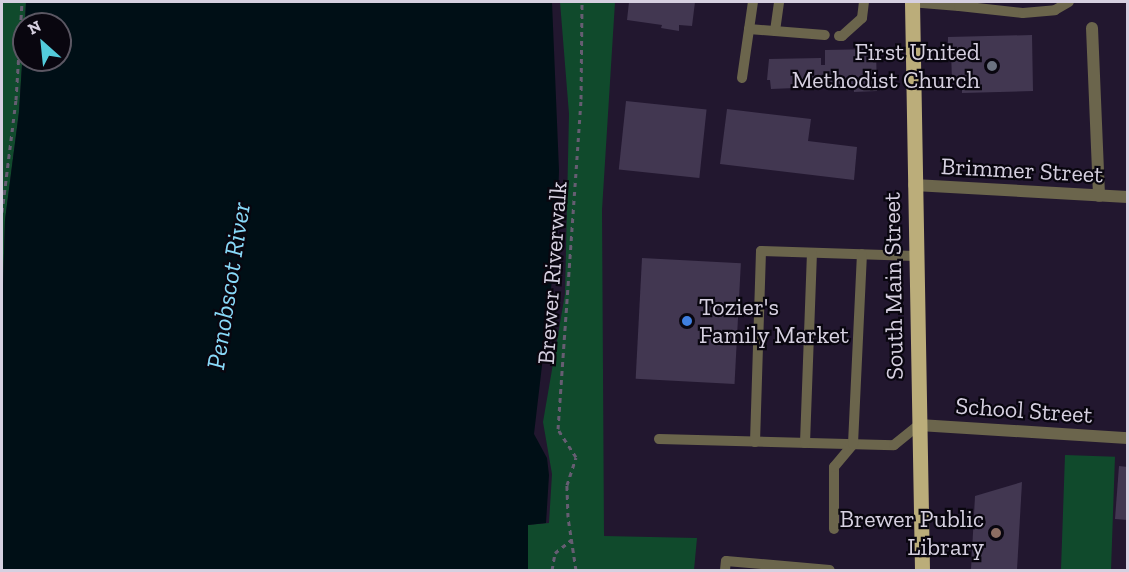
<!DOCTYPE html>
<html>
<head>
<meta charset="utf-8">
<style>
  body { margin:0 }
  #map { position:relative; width:1129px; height:572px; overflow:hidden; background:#22172f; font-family:"Zilla Slab",serif }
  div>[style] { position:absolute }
  .green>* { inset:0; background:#104a2c; transform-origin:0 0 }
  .water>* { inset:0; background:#000f16 }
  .building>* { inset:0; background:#423751; transform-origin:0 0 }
  .path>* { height:3px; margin-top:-1.5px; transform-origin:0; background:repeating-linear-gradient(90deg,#665d72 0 4.5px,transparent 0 9px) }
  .service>* { height:10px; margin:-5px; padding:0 5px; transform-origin:5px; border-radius:5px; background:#6b654c }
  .minor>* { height:12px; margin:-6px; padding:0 6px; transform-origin:6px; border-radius:6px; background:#6b654c }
  .primary>* { height:15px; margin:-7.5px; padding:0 7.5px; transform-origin:7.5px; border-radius:7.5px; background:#bbad7a }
  .dots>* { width:16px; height:16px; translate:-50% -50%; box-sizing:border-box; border:3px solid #09060f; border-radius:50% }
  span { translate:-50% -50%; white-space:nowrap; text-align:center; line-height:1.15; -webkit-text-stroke:4.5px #09060f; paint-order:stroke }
  .poi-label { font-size:24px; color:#d6d0e0 }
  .right { translate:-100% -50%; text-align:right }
  .left { translate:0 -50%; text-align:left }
  .street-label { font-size:24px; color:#d6d0e0 }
  .water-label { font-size:26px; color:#88d9f8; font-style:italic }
  .frame { position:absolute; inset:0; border:3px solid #d6d0e0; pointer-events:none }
  .north { position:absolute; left:12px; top:12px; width:60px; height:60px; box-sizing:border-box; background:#09060f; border:2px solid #5b5763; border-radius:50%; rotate:333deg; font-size:16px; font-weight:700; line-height:24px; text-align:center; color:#d6d0e0 }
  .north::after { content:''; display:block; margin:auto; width:21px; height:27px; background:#53cbdb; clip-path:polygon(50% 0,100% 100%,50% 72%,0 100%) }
</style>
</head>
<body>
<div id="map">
  <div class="green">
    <i style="clip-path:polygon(2px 2px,26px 2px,19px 112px,5px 220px,2px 319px)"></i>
    <i style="clip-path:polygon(560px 2px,615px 2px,602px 210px,604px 536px,697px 538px,694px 570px,528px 570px,527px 525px,549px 523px,552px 474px,543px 422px,565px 294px,569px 114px)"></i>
    <i style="left:1065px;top:455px;width:50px;height:115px;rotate:2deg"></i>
  </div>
  <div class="water">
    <i style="clip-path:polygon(26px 2px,552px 2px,559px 170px,557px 237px,534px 434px,547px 458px,549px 475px,546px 523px,528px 525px,528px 570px,2px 570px,2px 319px,5px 220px,19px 112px,24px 34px,24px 60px,60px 60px,60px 24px,25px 24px)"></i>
  </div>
  <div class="building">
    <i style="clip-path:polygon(629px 2px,695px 2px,692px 26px,679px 25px,679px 31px,661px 28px,662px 25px,627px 20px)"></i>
    <i style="clip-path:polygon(1032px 35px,1033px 91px,962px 93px,962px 81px,952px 81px,951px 51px,948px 51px,948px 37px)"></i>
    <i style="clip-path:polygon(876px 49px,877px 91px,854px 92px,854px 84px,825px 85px,825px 82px,819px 83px,818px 87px,771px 89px,770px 80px,767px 80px,769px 59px,821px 58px,821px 65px,825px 65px,825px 50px)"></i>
    <i style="left:626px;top:101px;width:81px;height:69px;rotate:6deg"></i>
    <i style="clip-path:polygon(727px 109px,811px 119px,808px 141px,857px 147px,854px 180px,720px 164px)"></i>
    <i style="left:642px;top:258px;width:99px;height:121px;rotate:3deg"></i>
    <i style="clip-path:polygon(1119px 466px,1128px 467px,1128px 520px,1115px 519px)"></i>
    <i style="clip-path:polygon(1022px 482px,1017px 570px,971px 570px,975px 496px)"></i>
  </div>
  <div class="path">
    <i style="left:2px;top:212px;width:113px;rotate:-82.9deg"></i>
    <i style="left:16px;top:100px;width:98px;rotate:-86.5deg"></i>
    <i style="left:552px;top:570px;width:17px;rotate:-80deg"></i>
    <i style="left:555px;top:553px;width:21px;rotate:-39deg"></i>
    <i style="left:576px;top:570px;width:54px;rotate:-98.6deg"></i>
    <i style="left:568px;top:517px;width:32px;rotate:-92deg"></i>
    <i style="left:567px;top:485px;width:29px;rotate:-72deg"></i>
    <i style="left:576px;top:457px;width:33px;rotate:-123deg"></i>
    <i style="left:558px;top:429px;width:331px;rotate:-86deg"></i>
    <i style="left:581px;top:99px;width:97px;rotate:-89.4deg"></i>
  </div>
  <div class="service">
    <i style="left:910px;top:2px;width:49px;rotate:4.7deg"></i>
    <i style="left:959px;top:6px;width:4px;rotate:-90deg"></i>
    <i style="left:959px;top:6px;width:64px;rotate:6.2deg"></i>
    <i style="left:1023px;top:13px;width:32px;rotate:-5deg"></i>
    <i style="left:1055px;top:10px;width:16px;rotate:-30deg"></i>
    <i style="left:749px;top:29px;width:76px;rotate:4.5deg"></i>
    <i style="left:775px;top:31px;width:29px;rotate:-82deg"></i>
    <i style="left:839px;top:36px;width:3px"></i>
    <i style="left:842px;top:36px;width:27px;rotate:-42deg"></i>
    <i style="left:862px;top:18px;width:16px;rotate:-83deg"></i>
    <i style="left:742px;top:78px;width:77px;rotate:-81.8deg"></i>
    <i style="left:659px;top:439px;width:235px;rotate:1.5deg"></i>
    <i style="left:894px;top:445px;width:32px;rotate:-39deg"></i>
    <i style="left:755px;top:442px;width:191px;rotate:-88.2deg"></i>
    <i style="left:761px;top:251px;width:154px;rotate:1.9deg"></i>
    <i style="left:805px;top:443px;width:190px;rotate:-87.9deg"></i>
    <i style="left:834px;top:529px;width:62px;rotate:-90deg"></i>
    <i style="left:834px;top:467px;width:30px;rotate:-50deg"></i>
    <i style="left:853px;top:444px;width:190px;rotate:-87.3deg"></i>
    <i style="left:725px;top:570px;width:9px;rotate:-84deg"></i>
    <i style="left:726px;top:561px;width:104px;rotate:4.9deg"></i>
  </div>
  <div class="minor">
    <i style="left:1092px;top:28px;width:168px;rotate:87.6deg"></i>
    <i style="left:914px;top:185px;width:214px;rotate:3.2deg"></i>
    <i style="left:919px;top:425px;width:209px;rotate:3.6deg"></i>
  </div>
  <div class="primary">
    <i style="left:912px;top:2px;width:568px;rotate:88.99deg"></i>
  </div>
  <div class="dots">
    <i style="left:992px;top:66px;background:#6b7280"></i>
    <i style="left:687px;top:321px;background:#3f7fe0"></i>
    <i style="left:996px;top:533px;background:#8d6e63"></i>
  </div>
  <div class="poi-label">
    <span class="right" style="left:980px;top:66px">First United<br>Methodist Church</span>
    <span class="left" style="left:699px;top:321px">Tozier's<br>Family Market</span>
    <span class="right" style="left:984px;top:533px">Brewer Public<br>Library</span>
  </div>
  <div class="street-label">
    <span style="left:1022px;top:170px;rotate:3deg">Brimmer Street</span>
    <span style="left:552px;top:273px;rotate:-86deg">Brewer Riverwalk</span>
    <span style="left:893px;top:286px;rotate:-91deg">South Main Street</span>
    <span style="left:1024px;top:410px;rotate:4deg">School Street</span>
  </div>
  <div class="water-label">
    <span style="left:229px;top:286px;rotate:-81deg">Penobscot River</span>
  </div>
  <div class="frame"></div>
  <div class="north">N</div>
</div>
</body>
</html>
